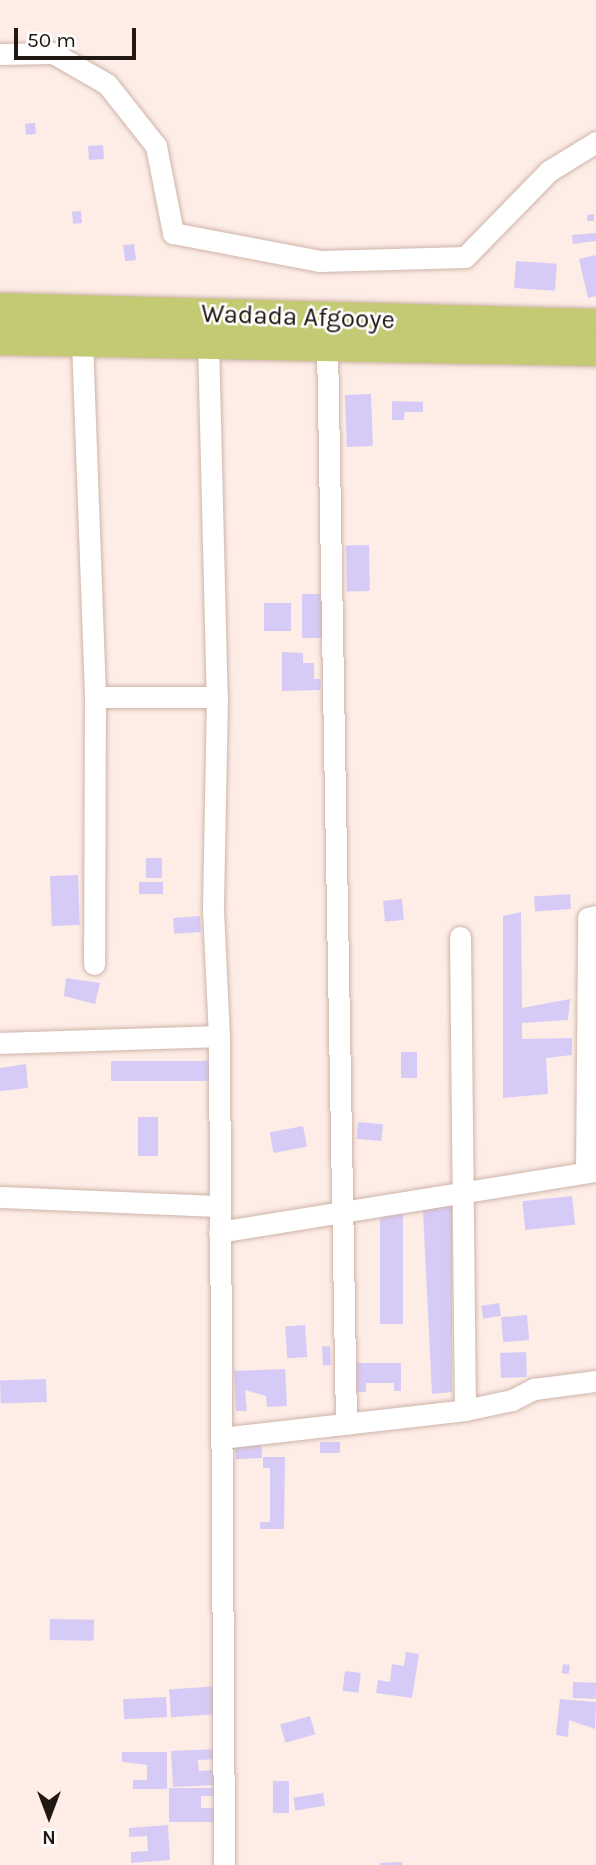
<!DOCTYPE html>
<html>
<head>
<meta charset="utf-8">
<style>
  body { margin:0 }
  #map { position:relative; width:596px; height:1865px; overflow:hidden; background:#fdede6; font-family:Karla,sans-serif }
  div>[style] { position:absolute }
  .building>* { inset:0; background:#d6cbf6; transform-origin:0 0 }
  .roads { filter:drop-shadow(0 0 2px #ceb4a9) drop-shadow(0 0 2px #ceb4a9) }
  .minor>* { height:21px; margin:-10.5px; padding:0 10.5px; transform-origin:10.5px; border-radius:10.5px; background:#fff }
  .highway>* { height:32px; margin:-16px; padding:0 16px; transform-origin:16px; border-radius:16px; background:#c4c973 }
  span { translate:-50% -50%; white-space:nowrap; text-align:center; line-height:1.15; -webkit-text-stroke:5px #fff; paint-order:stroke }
  .street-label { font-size:26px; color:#211813 }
  .north { position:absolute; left:14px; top:1781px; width:70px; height:70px; -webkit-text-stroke:5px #fff; paint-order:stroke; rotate:180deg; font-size:19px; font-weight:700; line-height:28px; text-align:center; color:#211813 }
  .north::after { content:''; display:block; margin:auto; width:24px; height:32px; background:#211813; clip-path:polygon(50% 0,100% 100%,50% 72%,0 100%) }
  .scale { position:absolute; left:14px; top:28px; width:122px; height:32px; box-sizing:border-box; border:4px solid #211813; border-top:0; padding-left:9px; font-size:21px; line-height:24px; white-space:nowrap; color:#211813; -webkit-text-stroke:5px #fff; paint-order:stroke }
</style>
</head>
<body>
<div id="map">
  <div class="building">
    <i style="left:35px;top:123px;width:11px;height:10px;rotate:85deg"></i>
    <i style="left:103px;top:145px;width:14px;height:15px;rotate:86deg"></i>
    <i style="left:81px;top:211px;width:12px;height:9px;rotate:85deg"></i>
    <i style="clip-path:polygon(594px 214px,594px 221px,587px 221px,587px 215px)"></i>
    <i style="clip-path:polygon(596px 233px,596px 241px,573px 244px,572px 235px)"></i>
    <i style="left:134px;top:244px;width:16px;height:11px;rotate:83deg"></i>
    <i style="clip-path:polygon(596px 255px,596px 296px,588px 298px,579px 259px)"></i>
    <i style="left:516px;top:261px;width:41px;height:27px;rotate:4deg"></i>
    <i style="left:371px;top:394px;width:52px;height:26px;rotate:88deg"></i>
    <i style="clip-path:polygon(392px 401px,423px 402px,423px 412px,405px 412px,404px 420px,392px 420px)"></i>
    <i style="left:369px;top:545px;width:46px;height:23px;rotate:89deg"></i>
    <i style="left:302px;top:594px;width:27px;height:44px"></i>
    <i style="left:264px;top:603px;width:27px;height:28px"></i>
    <i style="clip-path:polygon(282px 652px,303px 653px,303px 663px,314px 663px,314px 679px,321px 679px,320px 690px,282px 691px)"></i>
    <i style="left:146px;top:858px;width:16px;height:20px"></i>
    <i style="left:78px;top:875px;width:50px;height:28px;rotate:88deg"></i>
    <i style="left:139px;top:882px;width:24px;height:12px"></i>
    <i style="left:570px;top:894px;width:15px;height:36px;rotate:86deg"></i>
    <i style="left:402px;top:899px;width:21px;height:19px;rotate:85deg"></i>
    <i style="clip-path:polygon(521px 912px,522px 1008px,570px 999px,568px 1020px,522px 1023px,522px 1039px,572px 1038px,572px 1055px,546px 1058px,548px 1094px,503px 1098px,503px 916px)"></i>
    <i style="left:200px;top:916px;width:16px;height:27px;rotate:86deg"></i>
    <i style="clip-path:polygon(66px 978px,100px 983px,95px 1004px,64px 996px)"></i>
    <i style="left:417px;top:1052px;width:26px;height:16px;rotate:90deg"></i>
    <i style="left:111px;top:1061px;width:101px;height:20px"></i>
    <i style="clip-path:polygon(26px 1064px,28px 1088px,0 1091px,0 1068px)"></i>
    <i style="left:138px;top:1117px;width:20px;height:39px"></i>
    <i style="left:358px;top:1122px;width:25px;height:17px;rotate:5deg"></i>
    <i style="left:303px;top:1126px;width:21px;height:34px;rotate:79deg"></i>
    <i style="left:572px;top:1196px;width:29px;height:50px;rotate:84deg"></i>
    <i style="clip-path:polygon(452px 1203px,452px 1392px,432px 1394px,423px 1211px)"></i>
    <i style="left:403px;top:1207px;width:117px;height:23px;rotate:90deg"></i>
    <i style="left:499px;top:1303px;width:13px;height:18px;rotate:81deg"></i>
    <i style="left:527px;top:1315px;width:25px;height:26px;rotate:85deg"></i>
    <i style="left:305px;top:1325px;width:32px;height:20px;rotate:86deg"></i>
    <i style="left:330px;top:1346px;width:19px;height:8px;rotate:87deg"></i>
    <i style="left:526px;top:1352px;width:25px;height:26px;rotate:88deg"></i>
    <i style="clip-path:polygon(356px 1363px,401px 1363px,401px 1391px,394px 1391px,394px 1383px,366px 1383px,366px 1392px,356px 1392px)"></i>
    <i style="clip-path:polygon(285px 1369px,287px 1406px,267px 1407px,266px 1396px,245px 1390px,247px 1411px,236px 1411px,234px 1371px)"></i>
    <i style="left:46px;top:1379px;width:23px;height:46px;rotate:88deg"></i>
    <i style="left:261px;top:1436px;width:22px;height:26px;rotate:87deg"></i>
    <i style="left:340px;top:1442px;width:11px;height:20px;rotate:90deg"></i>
    <i style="clip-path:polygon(263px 1457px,285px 1457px,284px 1529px,260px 1529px,260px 1522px,270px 1522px,270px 1468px,263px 1468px)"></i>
    <i style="left:50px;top:1619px;width:44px;height:21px;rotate:1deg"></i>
    <i style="clip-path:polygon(406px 1652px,419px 1654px,412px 1698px,376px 1693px,378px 1680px,390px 1682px,392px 1664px,404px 1666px)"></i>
    <i style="left:563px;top:1664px;width:7px;height:9px;rotate:8deg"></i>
    <i style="left:345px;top:1671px;width:16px;height:20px;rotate:7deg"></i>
    <i style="left:573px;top:1682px;width:23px;height:16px;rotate:2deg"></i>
    <i style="left:218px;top:1686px;width:28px;height:49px;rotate:86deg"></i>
    <i style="left:166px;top:1697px;width:20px;height:43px;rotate:87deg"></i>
    <i style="clip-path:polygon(560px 1699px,596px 1702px,595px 1729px,569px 1720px,568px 1737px,556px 1735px)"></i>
    <i style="left:310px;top:1716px;width:19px;height:31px;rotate:74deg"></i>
    <i style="clip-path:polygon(218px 1749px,219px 1759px,198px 1760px,199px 1771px,217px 1770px,217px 1785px,173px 1787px,171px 1751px)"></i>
    <i style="clip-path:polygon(122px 1752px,167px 1752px,167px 1789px,133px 1789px,133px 1780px,147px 1780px,147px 1765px,122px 1762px)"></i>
    <i style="left:273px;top:1781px;width:16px;height:32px"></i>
    <i style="clip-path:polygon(169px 1788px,217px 1788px,217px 1796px,201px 1796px,201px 1808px,218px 1808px,218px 1822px,169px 1822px)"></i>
    <i style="left:323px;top:1793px;width:13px;height:30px;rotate:81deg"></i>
    <i style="clip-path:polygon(168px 1825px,170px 1860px,131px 1863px,131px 1852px,148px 1851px,147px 1836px,129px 1837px,129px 1828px)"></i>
    <i style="clip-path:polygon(402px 1862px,402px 1865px,380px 1865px,380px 1863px)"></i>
  </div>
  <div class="roads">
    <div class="minor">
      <i style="left:0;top:54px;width:53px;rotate:-1.1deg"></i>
      <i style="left:53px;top:53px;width:62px;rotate:29.9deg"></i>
      <i style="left:107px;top:84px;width:79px;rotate:51.7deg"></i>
      <i style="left:156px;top:146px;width:89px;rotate:78.9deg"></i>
      <i style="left:173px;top:233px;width:150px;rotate:10.8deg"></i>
      <i style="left:320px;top:261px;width:145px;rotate:-1.6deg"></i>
      <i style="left:465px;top:257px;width:120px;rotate:-45.7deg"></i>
      <i style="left:549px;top:171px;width:55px;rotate:-31.7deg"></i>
      <i style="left:82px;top:340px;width:357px;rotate:87.9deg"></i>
      <i style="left:95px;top:697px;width:267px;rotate:90.2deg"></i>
      <i style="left:208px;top:340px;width:357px;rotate:88.6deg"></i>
      <i style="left:217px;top:697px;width:213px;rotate:91.1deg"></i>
      <i style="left:213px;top:910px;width:126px;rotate:87.3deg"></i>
      <i style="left:219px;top:1036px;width:829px;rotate:89.65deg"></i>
      <i style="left:327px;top:344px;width:1080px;rotate:88.99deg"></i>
      <i style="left:95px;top:697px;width:122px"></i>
      <i style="left:460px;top:937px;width:473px;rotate:89.4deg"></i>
      <i style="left:0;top:1043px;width:219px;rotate:-1.8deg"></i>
      <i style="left:586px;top:1172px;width:254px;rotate:-89.5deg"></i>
      <i style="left:588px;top:918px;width:8px;rotate:-14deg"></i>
      <i style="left:0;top:1197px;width:219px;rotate:2.4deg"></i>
      <i style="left:219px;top:1232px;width:382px;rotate:-9.2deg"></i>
      <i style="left:221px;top:1438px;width:246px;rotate:-6.5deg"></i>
      <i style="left:465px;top:1410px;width:48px;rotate:-12deg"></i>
      <i style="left:512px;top:1400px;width:25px;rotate:-27deg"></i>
      <i style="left:534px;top:1389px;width:63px;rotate:-7.4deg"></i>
    </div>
    <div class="highway">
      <i style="left:0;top:309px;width:596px;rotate:1.54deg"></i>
      <i style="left:0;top:339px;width:596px;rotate:1.06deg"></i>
    </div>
  </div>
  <div class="street-label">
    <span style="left:298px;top:317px;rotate:2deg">Wadada Afgooye</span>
  </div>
  <div class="north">N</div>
  <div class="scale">50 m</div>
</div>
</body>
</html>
